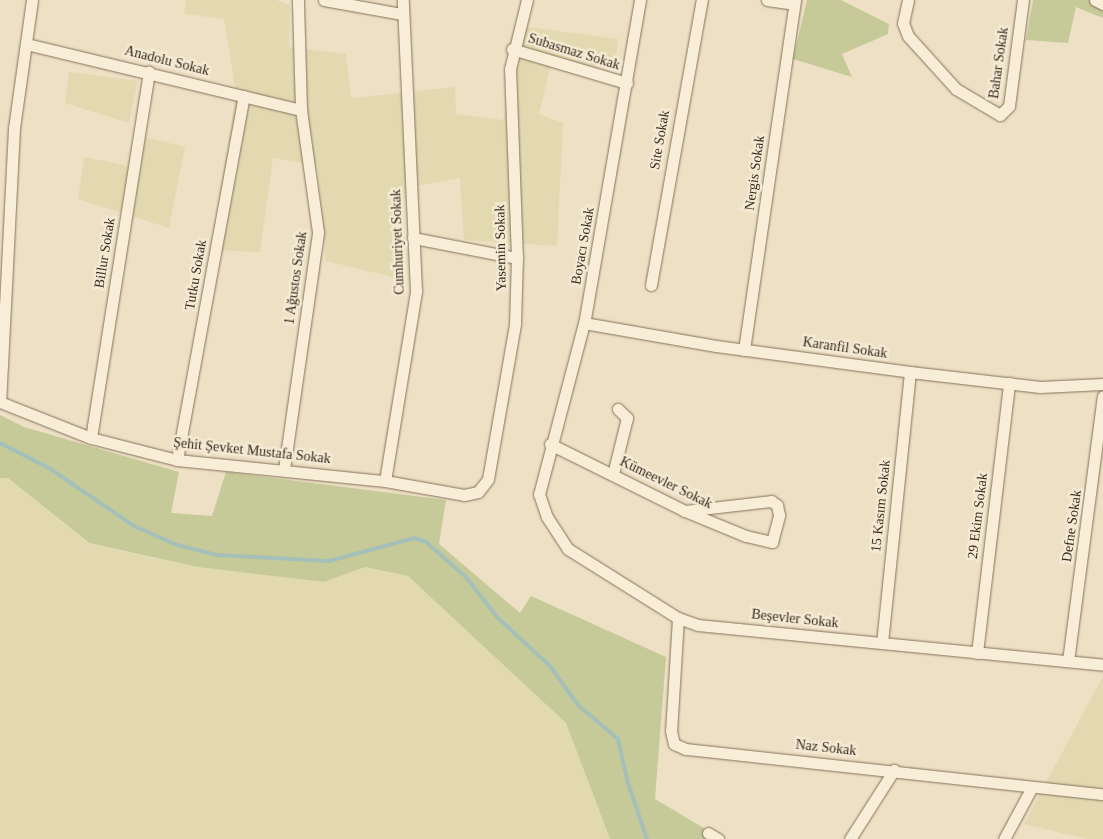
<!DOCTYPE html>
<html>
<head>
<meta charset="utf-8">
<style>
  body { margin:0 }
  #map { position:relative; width:1103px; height:839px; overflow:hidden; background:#ede0c4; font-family:Georgia,serif }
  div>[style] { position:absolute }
  .farmland>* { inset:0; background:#e2d9b1 }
  .green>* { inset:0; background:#c5ca98 }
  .stream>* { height:4px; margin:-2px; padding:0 2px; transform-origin:2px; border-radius:2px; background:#a5c0b8 }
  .roads { filter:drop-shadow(0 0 1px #86715b) drop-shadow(0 0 1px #86715b) }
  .minor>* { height:11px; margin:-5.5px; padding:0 5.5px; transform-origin:5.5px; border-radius:5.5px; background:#f8edd7 }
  span { translate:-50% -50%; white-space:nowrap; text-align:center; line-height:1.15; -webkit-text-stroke:5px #f4ead3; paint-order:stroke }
  .street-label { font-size:14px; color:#372a1e }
</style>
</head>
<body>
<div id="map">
  <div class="farmland">
    <i style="clip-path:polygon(186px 0,276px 0,290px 5px,289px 47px,346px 54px,351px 98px,455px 87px,456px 114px,503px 120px,527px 27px,618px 39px,614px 71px,552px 59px,539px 114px,563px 123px,557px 246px,464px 240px,460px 178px,405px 188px,401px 279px,326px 261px,317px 165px,273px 158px,260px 252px,211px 250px,236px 93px,224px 19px,184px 14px)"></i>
    <i style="clip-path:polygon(69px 72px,138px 81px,129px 123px,65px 103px)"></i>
    <i style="clip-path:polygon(146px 137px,185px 147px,169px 228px,78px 199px,84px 157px,138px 168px)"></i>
    <i style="clip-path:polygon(0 478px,8px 478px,89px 544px,198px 567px,324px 582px,365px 567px,408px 576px,566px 723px,610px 839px,0 839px)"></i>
    <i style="clip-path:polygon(1103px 676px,1103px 839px,1087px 839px,1024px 824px)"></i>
  </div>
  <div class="green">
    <i style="clip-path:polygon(807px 0,841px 0,889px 24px,888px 34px,842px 54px,852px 77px,793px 59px)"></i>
    <i style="clip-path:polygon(1033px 0,1103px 0,1103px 18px,1076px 7px,1068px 43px,1026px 40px)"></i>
    <i style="clip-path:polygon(0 415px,24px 427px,179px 472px,171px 513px,212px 516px,226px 472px,446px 500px,439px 544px,520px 613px,531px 596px,666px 657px,655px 799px,722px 839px,610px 839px,566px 723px,408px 576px,365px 567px,324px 582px,198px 567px,89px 543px,8px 478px,0 478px)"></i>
  </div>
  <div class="stream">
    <i style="left:0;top:443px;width:55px;rotate:27deg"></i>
    <i style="left:49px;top:468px;width:103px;rotate:34.3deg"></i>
    <i style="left:134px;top:526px;width:47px;rotate:23.8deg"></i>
    <i style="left:177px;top:545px;width:41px;rotate:14deg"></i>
    <i style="left:217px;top:555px;width:112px;rotate:3.1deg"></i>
    <i style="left:329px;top:561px;width:88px;rotate:-15.1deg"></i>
    <i style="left:414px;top:538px;width:13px;rotate:18deg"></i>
    <i style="left:426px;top:542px;width:52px;rotate:41.1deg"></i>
    <i style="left:465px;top:576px;width:53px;rotate:51.8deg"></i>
    <i style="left:498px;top:618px;width:71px;rotate:42.7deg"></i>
    <i style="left:550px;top:666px;width:48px;rotate:54.3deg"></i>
    <i style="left:578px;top:705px;width:52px;rotate:40.4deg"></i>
    <i style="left:618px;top:739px;width:45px;rotate:77.2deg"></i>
    <i style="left:628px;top:783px;width:59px;rotate:71.3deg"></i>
  </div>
  <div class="roads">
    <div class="minor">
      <i style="left:32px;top:0;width:129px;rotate:98deg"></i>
      <i style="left:14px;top:128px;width:274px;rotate:92.9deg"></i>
      <i style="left:0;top:402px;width:98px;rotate:21.6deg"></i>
      <i style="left:91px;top:438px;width:89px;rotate:14.3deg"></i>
      <i style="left:177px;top:460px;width:209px;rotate:5.8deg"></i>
      <i style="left:385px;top:481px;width:80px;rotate:10deg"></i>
      <i style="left:464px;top:495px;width:14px;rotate:-12deg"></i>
      <i style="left:478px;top:492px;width:16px;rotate:-52deg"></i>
      <i style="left:488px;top:479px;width:157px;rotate:-80.1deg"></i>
      <i style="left:515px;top:324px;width:66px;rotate:-88.3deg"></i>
      <i style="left:517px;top:258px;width:189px;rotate:-92.1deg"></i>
      <i style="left:510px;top:69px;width:71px;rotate:-76.2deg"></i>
      <i style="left:324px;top:0;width:78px;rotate:10.3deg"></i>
      <i style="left:640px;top:0;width:328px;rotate:99.8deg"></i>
      <i style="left:584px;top:323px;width:177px;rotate:104.7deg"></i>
      <i style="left:539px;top:494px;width:24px;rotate:71deg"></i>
      <i style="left:547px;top:517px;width:38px;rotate:57deg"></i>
      <i style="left:568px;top:549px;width:130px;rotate:32.1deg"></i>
      <i style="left:678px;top:618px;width:21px;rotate:19deg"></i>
      <i style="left:698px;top:625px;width:407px;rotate:5.6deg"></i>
      <i style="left:767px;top:0;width:27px;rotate:8deg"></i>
      <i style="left:908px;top:0;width:24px;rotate:102deg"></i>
      <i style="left:903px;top:23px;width:14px;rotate:69deg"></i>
      <i style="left:908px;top:36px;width:72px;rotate:47.8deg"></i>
      <i style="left:956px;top:89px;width:51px;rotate:30.6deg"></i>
      <i style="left:1000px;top:115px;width:13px;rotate:-45deg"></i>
      <i style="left:1009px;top:106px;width:107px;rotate:-82.5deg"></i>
      <i style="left:1095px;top:0;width:9px;rotate:27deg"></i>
      <i style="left:26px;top:44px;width:283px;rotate:13.5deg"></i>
      <i style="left:512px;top:49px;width:120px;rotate:16.5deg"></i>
      <i style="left:413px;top:238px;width:106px;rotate:10.9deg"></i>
      <i style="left:651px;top:285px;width:290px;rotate:-79.9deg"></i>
      <i style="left:584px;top:323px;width:134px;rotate:9.9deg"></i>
      <i style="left:716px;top:346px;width:196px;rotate:7.6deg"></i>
      <i style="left:910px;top:372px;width:131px;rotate:6.6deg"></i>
      <i style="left:1040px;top:387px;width:63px;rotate:-2.7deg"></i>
      <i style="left:744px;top:350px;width:354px;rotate:-81.7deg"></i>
      <i style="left:91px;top:438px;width:371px;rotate:-81deg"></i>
      <i style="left:550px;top:444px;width:151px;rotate:26.4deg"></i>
      <i style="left:685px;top:511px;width:66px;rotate:22.3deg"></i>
      <i style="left:746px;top:536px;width:27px;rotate:13deg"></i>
      <i style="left:772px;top:542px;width:28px;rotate:-75deg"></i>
      <i style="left:779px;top:515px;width:10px;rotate:-101deg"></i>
      <i style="left:777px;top:505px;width:7px;rotate:-146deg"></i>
      <i style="left:771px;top:501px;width:87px;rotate:173.4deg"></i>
      <i style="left:177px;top:460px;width:370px;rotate:-79.6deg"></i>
      <i style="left:284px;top:469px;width:239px;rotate:-81.8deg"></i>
      <i style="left:318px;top:232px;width:123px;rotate:-97.9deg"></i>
      <i style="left:301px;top:110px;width:110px;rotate:-91.6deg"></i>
      <i style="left:613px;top:474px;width:58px;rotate:-76deg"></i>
      <i style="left:627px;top:418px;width:13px;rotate:-135deg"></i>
      <i style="left:385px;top:481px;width:193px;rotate:-80.7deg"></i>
      <i style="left:416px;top:291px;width:291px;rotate:-92.6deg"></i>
      <i style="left:678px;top:618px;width:113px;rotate:93.5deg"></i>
      <i style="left:671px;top:731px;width:13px;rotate:77deg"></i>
      <i style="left:674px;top:744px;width:13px;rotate:23deg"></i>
      <i style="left:686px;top:749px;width:419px;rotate:6.2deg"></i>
      <i style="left:882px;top:643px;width:272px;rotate:-84.1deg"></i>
      <i style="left:977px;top:653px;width:272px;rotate:-83.2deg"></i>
      <i style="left:1068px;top:661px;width:267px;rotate:-82.5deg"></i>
      <i style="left:708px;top:833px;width:12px;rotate:31deg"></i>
      <i style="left:850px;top:839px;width:82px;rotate:-57.5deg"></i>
      <i style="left:1004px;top:839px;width:59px;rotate:-61.7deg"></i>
    </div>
  </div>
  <div class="street-label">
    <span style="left:574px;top:52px;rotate:17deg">Subasmaz Sokak</span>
    <span style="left:167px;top:61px;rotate:14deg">Anadolu Sokak</span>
    <span style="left:999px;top:63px;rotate:-82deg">Bahar Sokak</span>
    <span style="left:660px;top:140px;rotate:-80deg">Site Sokak</span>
    <span style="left:755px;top:173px;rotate:-82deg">Nergis Sokak</span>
    <span style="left:398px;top:242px;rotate:-92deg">Cumhuriyet Sokak</span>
    <span style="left:583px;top:246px;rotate:-80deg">Boyacı Sokak</span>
    <span style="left:501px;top:248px;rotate:-91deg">Yasemin Sokak</span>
    <span style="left:105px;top:253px;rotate:-81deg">Billur Sokak</span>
    <span style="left:196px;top:275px;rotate:-80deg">Tutku Sokak</span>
    <span style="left:296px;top:278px;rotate:-82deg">1 Ağustos Sokak</span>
    <span style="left:845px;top:348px;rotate:8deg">Karanfil Sokak</span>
    <span style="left:252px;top:451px;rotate:6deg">Şehit Şevket Mustafa Sokak</span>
    <span style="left:666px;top:483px;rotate:26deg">Kümeevler Sokak</span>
    <span style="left:881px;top:506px;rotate:-84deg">15 Kasım Sokak</span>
    <span style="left:978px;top:516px;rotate:-83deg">29 Ekim Sokak</span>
    <span style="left:1072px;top:526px;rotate:-82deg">Defne Sokak</span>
    <span style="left:795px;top:619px;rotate:6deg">Beşevler Sokak</span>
    <span style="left:826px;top:748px;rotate:6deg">Naz Sokak</span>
  </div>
</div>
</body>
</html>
